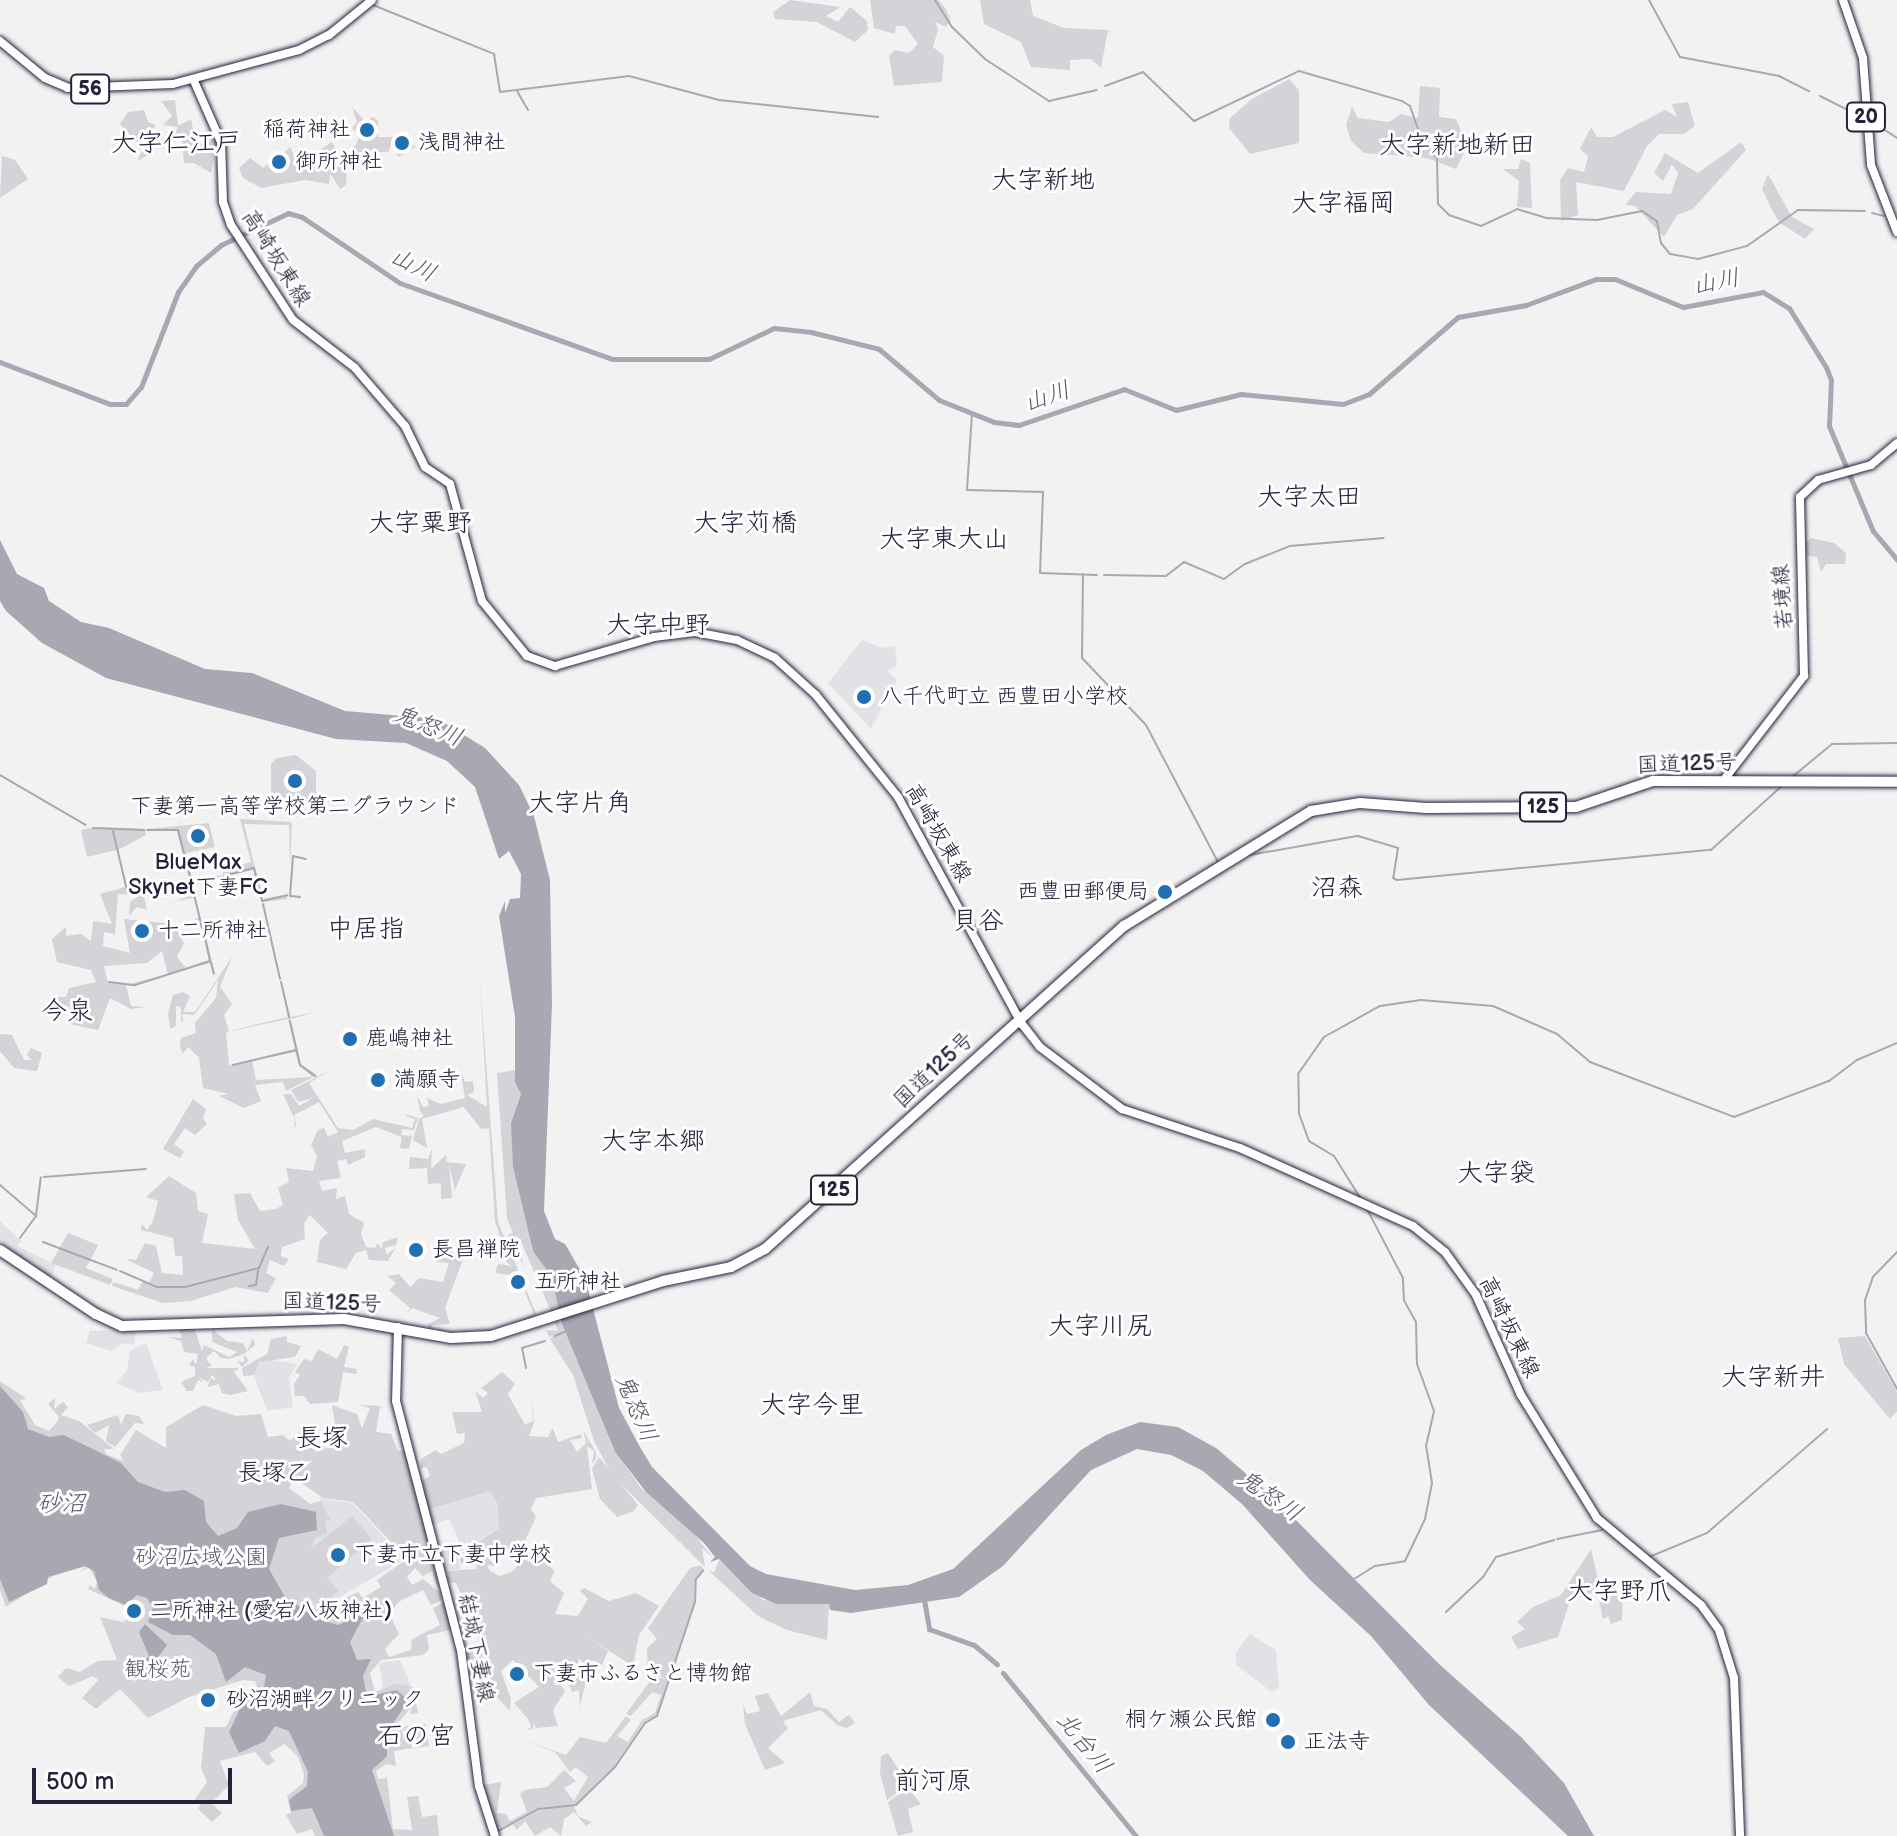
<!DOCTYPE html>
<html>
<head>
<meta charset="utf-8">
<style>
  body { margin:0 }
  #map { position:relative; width:1897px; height:1836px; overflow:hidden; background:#f2f2f3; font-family:"Balsamiq Sans","Klee One",sans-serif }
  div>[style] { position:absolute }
  .built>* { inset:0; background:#e2e2e6 }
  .green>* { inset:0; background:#d3d3d8 }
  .water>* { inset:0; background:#a8a8b2 }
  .stream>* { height:2px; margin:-1px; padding:0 1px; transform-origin:1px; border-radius:1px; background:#a8a8b2 }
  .river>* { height:5px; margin:-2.5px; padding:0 2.5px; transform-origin:2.5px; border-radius:2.5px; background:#a8a8b2 }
  .roads { filter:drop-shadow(0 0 2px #22223b) drop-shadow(0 0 2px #22223b) }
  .major>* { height:8px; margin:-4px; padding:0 4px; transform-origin:4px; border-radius:4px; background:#fff }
  .highway>* { height:10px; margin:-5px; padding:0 5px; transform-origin:5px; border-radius:5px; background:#fff }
  .dots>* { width:22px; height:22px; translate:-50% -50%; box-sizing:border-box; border:4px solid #fff; border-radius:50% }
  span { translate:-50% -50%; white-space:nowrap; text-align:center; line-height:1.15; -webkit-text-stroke:6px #fff; paint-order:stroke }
  .shield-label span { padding:2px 6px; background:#fff; border:2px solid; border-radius:6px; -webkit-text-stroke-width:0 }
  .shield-label { font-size:20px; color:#22223b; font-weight:700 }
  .poi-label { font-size:22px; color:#22223b }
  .right { translate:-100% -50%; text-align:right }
  .left { translate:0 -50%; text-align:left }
  .street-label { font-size:22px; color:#22223b }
  .park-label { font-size:22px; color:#57576a }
  .water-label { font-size:24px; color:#58586b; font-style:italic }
  .neighbourhood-label { font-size:24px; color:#22223b }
  .quarter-label { font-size:26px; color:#22223b }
  .scale { position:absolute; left:32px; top:1768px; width:200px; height:36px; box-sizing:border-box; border:4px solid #22223b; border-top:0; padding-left:10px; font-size:24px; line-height:28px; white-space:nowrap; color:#22223b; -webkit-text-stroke:6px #fff; paint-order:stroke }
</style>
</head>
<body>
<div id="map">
  <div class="built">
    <i style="clip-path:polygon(862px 640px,882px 648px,895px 646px,897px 666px,887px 671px,897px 680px,871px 729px,828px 683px)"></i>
    <i style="clip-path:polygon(0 1221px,21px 1241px,17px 1246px,56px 1265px,50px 1279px,0 1245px)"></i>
    <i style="clip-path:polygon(136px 1330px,134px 1345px,124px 1343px,111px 1351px,86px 1343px,90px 1331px)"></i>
    <i style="clip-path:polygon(146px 1343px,163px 1390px,139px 1393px,116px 1383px,127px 1371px,130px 1351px)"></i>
    <i style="clip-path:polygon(267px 1359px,297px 1364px,289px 1378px,293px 1407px,267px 1411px,253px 1373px,255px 1365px)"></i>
    <i style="clip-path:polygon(491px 1491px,503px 1520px,499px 1528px,458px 1553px,460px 1569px,443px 1571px,439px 1553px,460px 1544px,449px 1519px,431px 1525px,427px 1510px)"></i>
    <i style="clip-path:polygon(320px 1498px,352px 1503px,405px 1559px,316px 1611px,288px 1591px,276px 1555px,280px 1543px,326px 1533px)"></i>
    <i style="clip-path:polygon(1250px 1634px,1276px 1650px,1279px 1688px,1272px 1692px,1236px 1665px,1236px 1652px)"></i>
    <i style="clip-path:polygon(400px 1660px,411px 1686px,383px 1690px,379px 1663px)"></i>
  </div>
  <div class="green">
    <i style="clip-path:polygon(790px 0,840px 7px,826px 16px,838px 22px,850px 7px,867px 21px,868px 30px,855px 42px,817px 22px,775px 19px,773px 12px)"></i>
    <i style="clip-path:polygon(870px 0,938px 0,946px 9px,951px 21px,946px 27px,935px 22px,938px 30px,933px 47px,944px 56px,942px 82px,894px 86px,889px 56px,895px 50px,909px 53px,918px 44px,905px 26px,896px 26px,895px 34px,874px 28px)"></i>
    <i style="clip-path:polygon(980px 0,1030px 0,1033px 16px,1064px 28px,1108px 30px,1101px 68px,1091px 59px,1070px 60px,1070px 70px,1031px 67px,1021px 42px,984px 24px)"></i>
    <i style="clip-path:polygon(1289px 79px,1299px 90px,1299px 143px,1250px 154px,1229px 128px,1230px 118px,1252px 99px)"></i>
    <i style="clip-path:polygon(1420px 86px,1440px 88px,1439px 117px,1456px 119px,1462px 133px,1464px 153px,1456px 169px,1427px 158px,1364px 153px,1351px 141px,1346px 125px,1352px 107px,1358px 118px,1389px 122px,1401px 114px,1418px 118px)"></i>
    <i style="clip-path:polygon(175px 100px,178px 126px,191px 119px,195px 140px,205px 145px,212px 138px,217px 141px,211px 173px,194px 163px,184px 163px,182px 139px,172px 140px,178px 127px,163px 125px,172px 116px,161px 101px)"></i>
    <i style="clip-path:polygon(1688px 102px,1695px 126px,1684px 134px,1659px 134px,1647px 146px,1624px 191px,1576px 182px,1578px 215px,1561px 221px,1560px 180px,1568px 168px,1584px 172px,1588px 156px,1580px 149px,1591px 127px,1597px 137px,1613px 137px,1665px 110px,1677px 117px,1672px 104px)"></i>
    <i style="clip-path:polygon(352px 107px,365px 121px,373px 117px,378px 121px,378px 137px,406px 137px,416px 147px,398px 157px,393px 140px,388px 152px,354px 152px,349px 158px,360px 136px,352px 128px,357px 122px)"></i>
    <i style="clip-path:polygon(144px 110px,148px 122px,156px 125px,148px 136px,150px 154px,137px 161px,143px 149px,120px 124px,128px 112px)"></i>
    <i style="clip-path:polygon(331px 142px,335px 147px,329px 162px,347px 167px,346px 185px,340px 189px,330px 173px,329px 184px,305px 180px,261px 188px,243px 178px,239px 168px,250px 158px,263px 168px,272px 160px,275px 168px,281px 168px,285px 161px,280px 156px,290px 147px,296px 160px,299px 153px,318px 152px)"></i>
    <i style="clip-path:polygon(1741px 142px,1746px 150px,1693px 209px,1677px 215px,1664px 237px,1635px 206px,1625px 205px,1636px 192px,1671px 194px,1678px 173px,1672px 164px,1663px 181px,1654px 173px,1665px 153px,1698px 173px)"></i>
    <i style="clip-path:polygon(2px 156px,15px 160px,28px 179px,0 198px)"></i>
    <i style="clip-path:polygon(1521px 159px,1530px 163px,1532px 208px,1517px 207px,1519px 181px,1503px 169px,1518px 169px)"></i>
    <i style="clip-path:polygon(1768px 174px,1792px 217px,1814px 229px,1805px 239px,1780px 223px,1773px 212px,1762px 189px)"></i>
    <i style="clip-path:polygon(1811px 538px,1834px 543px,1846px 553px,1845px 564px,1826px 564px,1821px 572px,1817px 557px,1803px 555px,1803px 545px)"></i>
    <i style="clip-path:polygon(296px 755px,316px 771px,316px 796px,310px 802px,271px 804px,271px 764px,277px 758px)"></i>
    <i style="clip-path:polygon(240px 819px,291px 822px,292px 824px,290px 867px,289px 825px,244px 824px,263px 899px,288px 894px,287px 899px,262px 902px,253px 870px,224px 877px,222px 870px,251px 862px)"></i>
    <i style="clip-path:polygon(209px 823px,215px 847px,186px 853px,193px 881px,222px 878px,193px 885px,202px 928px,200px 920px,194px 920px,199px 918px,194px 898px,175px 901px,193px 895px,177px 831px,147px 829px)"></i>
    <i style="clip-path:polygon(evenodd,95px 827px,145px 829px,146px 835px,118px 850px,128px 892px,145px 894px,159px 888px,144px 896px,147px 910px,137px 907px,129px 916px,130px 902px,140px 895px,118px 894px,115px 934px,104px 932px,103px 946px,130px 953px,124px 919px,173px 924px,184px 943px,177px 957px,186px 968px,209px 960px,203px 935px,199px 938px,204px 929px,215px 973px,210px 963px,126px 985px,131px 1006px,147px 1007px,131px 1009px,110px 998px,98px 1030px,69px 1024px,70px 1007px,63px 1005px,61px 1020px,51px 1011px,56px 997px,66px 997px,69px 988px,96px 982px,91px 970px,57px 962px,52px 939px,66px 927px,66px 936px,81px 934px,91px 941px,93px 921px,112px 924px,100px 894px,125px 887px,117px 850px,87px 857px,81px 830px,95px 827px,162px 951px,168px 974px,135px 984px,108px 983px,104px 966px,147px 963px,162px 951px)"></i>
    <i style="clip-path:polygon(evenodd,232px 957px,220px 987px,232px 1004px,224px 1015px,229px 1031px,288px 1017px,282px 981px,290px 1017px,317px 1012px,290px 1019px,301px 1064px,317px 1075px,286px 1091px,283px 1082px,255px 1085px,261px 1101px,244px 1108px,219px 1096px,228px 1094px,203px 1088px,199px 1058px,188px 1047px,183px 1054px,180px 1047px,181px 1038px,196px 1033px,195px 1023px,216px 998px,218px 980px,195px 1014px,193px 1015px,182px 1014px,183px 1023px,181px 1021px,181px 1007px,176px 1006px,176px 1026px,170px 1029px,168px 1013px,173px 995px,183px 992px,190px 996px,183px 1012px,195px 1012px,232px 957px,288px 1019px,295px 1049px,229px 1065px,226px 1032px,288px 1019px,232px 957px,295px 1052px,299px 1065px,312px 1077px,256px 1080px,252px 1061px,295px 1052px)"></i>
    <i style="clip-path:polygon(480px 980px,498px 1222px,537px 1316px,498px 1331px,534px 1314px,522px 1285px,511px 1282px,517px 1276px,495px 1273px,498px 1264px,512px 1266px,503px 1259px,508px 1258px,495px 1222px,489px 1128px,481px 1129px,464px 1107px,422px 1119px,427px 1148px,413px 1140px,419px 1119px,424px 1116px,420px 1111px,417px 1096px,423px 1107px,429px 1106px,427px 1098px,441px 1104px,465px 1098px,461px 1074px,440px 1076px,462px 1074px,465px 1082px,473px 1081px,474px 1092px,467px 1095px,487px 1107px)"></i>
    <i style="clip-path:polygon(0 1034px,12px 1035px,24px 1060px,32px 1060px,27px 1055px,31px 1048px,42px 1053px,37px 1071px,14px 1068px,0 1051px)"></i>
    <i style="clip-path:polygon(333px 1069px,309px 1083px,338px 1128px,353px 1130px,373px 1119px,412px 1128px,415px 1119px,408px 1117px,405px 1114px,418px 1118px,414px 1130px,402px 1129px,401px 1135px,412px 1136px,409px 1149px,400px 1148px,402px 1137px,376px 1127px,342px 1141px,345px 1153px,365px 1149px,365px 1157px,348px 1165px,346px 1159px,337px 1161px,341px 1178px,319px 1181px,322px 1191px,337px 1188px,336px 1199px,345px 1196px,349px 1214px,364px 1223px,361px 1234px,366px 1247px,375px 1248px,378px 1243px,382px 1250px,383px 1242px,398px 1237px,396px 1245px,385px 1248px,387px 1255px,396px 1247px,388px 1261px,369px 1260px,366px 1250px,356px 1253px,346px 1269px,317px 1262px,320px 1240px,328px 1233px,310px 1215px,304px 1223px,305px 1239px,282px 1247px,281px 1256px,289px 1259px,284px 1266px,270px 1260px,266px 1273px,276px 1278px,268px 1293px,235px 1287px,191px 1301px,163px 1303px,112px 1286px,113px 1282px,138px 1290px,143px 1281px,149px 1283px,154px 1273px,126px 1259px,136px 1260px,145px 1243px,156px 1246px,162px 1273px,183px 1275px,182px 1256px,175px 1256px,173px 1238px,141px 1230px,142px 1224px,147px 1230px,153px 1221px,158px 1201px,146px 1197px,169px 1176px,196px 1193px,198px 1211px,208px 1214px,202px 1243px,255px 1249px,238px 1220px,234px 1194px,250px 1193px,260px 1211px,276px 1209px,283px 1205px,278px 1188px,289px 1182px,286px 1168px,313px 1171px,317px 1156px,311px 1145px,318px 1130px,324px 1128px,328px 1137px,338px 1132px,319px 1102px,294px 1115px,296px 1123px,293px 1133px,295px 1120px,283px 1094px,291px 1094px,299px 1106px,313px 1098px,298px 1102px,291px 1090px)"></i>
    <i style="clip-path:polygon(516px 1070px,521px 1094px,512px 1120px,514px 1166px,533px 1251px,544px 1260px,557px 1292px,560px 1307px,552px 1314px,520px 1239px,515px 1235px,524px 1267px,508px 1235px,513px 1233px,507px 1219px,497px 1073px)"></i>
    <i style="clip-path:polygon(193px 1099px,206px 1109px,203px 1118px,207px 1124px,195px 1135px,185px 1128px,174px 1144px,184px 1152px,180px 1158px,163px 1149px)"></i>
    <i style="clip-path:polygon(432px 1149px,431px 1169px,446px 1155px,447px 1162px,466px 1164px,455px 1190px,449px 1164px,452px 1198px,441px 1199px,441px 1183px,428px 1184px,427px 1168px,409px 1169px,410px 1157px,428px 1159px)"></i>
    <i style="clip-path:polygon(68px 1233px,98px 1245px,86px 1268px,113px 1279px,110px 1285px,51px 1263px)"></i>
    <i style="clip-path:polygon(432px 1245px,442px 1245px,463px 1259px,445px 1308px,450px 1324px,433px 1325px,430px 1330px,427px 1325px,440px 1318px,412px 1308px,408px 1313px,410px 1308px,389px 1290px,396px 1283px,387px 1276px,399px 1274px,410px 1287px,419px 1278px,443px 1282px,449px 1263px,437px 1262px,435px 1257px,444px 1252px,440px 1247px,433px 1251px)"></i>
    <i style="clip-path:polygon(553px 1318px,565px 1325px,613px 1449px,641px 1488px,690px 1529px,713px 1558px,702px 1548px,705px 1567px,612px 1475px,594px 1441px,573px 1375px,550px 1339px,554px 1335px,549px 1337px,546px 1330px,558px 1331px)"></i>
    <i style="clip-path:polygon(194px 1327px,202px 1351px,204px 1345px,229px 1357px,237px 1352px,212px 1342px,212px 1329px,227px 1341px,243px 1343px,247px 1351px,253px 1338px,255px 1345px,244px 1354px,249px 1360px,242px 1367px,237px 1361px,244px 1362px,244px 1354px,229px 1359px,221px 1358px,214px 1351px,206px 1358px,212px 1366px,205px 1368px,239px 1368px,234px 1372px,248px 1391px,230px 1395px,222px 1393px,219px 1384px,207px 1387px,211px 1378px,217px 1381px,212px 1375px,208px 1382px,197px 1376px,204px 1382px,198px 1380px,193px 1391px,187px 1391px,181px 1382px,195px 1376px,195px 1367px,189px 1365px,193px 1359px,196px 1365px,198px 1354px,184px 1352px,181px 1341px,168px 1337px,182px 1338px,179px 1330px)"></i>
    <i style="clip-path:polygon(287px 1336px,287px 1342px,301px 1346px,295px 1357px,259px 1362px,254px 1375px,243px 1376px,242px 1368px,267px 1354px,271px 1339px)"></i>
    <i style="clip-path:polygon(1865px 1336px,1897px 1392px,1897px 1411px,1890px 1419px,1844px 1364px,1838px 1338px)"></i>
    <i style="clip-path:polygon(344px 1345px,349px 1347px,344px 1367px,357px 1369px,356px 1374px,343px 1372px,338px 1402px,310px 1404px,304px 1396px,295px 1396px,294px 1384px,300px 1375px,295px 1372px,304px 1359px,312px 1361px,318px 1349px,337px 1359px)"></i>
    <i style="clip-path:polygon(502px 1372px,515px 1384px,508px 1394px,525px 1425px,533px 1421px,532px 1398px,534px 1422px,529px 1436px,548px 1437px,552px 1429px,553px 1429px,558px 1442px,581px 1434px,582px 1438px,570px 1440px,577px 1452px,586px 1443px,583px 1430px,596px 1452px,596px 1459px,592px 1464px,594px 1451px,587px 1446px,592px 1489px,536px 1498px,531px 1509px,536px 1517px,518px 1556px,504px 1552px,496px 1560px,487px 1549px,483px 1552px,495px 1566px,487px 1565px,490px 1571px,500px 1576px,513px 1571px,532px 1550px,540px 1556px,530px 1557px,526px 1561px,540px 1559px,555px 1571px,550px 1581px,564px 1593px,555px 1614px,578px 1616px,588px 1599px,580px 1591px,584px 1588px,609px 1601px,636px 1593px,659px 1606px,639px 1635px,633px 1666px,586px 1636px,608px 1651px,602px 1665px,593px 1660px,589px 1667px,578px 1658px,580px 1676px,586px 1680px,580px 1707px,579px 1690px,572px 1692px,566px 1676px,572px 1672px,563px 1670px,553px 1675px,565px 1691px,553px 1710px,558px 1726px,536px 1728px,533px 1723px,533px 1729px,526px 1730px,531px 1727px,528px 1719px,514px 1703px,539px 1687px,513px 1660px,501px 1671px,511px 1699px,510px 1711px,490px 1690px,481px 1693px,490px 1682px,479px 1687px,478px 1682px,485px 1681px,484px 1671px,472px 1673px,465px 1650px,480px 1647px,475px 1626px,456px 1583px,448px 1582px,447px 1571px,477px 1569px,475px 1562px,461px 1564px,459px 1555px,470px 1547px,474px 1553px,478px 1542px,499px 1528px,498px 1506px,491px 1491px,427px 1510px,422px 1481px,430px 1476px,427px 1467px,420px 1468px,421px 1459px,436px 1450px,441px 1454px,464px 1443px,465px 1433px,457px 1434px,452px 1412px,482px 1412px,475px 1391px,483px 1398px,488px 1393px,481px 1388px)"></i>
    <i style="clip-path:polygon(evenodd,0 1381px,27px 1399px,20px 1400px,35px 1425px,49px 1431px,57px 1422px,59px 1417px,48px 1404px,55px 1398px,54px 1409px,63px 1402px,68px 1407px,61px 1415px,79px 1421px,114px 1449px,104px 1449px,106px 1454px,124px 1461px,120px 1455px,136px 1430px,166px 1448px,166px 1427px,203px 1405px,236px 1416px,261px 1414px,268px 1437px,283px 1435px,290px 1441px,299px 1432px,316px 1452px,348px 1439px,335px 1424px,332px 1405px,357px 1414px,362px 1429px,370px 1408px,359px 1405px,380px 1406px,376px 1432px,391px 1434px,398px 1451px,408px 1449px,441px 1583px,437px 1586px,432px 1571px,423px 1576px,415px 1568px,407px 1577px,412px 1585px,423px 1579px,439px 1592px,442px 1589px,444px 1599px,439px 1592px,442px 1600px,431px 1605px,423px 1590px,398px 1602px,390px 1615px,399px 1634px,385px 1649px,389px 1657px,411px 1650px,412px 1639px,440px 1625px,433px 1608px,444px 1602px,454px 1629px,427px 1635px,429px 1649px,423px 1655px,381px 1660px,370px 1673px,375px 1692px,395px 1684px,413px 1687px,418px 1713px,409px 1714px,413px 1706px,393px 1728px,409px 1726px,411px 1732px,411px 1727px,425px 1724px,429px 1746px,414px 1748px,411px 1732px,402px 1730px,403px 1735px,410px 1734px,412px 1748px,394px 1751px,396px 1766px,386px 1764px,376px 1771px,378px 1779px,387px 1778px,393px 1829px,412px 1830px,407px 1797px,418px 1796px,422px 1817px,437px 1815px,439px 1836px,315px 1836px,312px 1829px,297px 1834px,286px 1815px,291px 1813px,287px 1796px,303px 1783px,304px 1774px,298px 1757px,285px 1744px,269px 1753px,275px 1761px,267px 1766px,255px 1752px,220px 1761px,229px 1785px,211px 1803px,222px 1813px,212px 1822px,198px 1809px,204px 1799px,193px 1802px,207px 1782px,201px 1768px,205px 1727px,226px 1727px,236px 1706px,259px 1692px,255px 1681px,243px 1680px,189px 1697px,148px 1718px,120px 1689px,96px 1709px,82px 1698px,98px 1680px,93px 1676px,69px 1686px,58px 1677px,66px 1668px,80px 1672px,98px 1661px,117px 1660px,100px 1617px,123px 1622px,138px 1612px,134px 1604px,129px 1608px,88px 1589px,90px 1585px,95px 1589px,97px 1582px,89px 1567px,80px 1572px,86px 1566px,53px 1576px,6px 1607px,0 1590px,0 1381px,294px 1478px,323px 1498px,353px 1502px,407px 1559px,377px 1580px,381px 1587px,363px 1598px,358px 1592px,337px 1602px,342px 1618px,320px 1613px,302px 1598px,308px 1596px,319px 1608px,339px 1591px,327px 1578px,372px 1539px,352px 1516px,311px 1549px,315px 1538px,327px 1533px,325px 1520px,330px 1520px,321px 1501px,310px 1504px,289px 1488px,294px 1478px)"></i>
    <i style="clip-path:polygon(126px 1414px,139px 1416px,144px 1424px,135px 1423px,115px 1447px,106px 1441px,109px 1425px,95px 1433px,87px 1425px,118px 1415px,121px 1425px)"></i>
    <i style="clip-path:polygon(599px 1457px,638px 1505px,634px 1511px,617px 1517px,600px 1499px,592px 1469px)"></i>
    <i style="clip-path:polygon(1591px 1549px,1601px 1593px,1623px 1590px,1622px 1620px,1611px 1624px,1608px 1616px,1603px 1619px,1597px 1591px,1570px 1601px,1558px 1637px,1518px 1649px,1511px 1637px,1525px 1629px,1517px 1622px,1533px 1607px,1561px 1595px)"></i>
    <i style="clip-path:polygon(719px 1560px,763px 1600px,829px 1604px,827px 1640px,787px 1630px,758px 1616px,708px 1570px,714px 1573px)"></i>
    <i style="clip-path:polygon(700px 1565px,704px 1569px,695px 1579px,694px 1605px,657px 1716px,644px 1722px,615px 1766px,576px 1804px,538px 1808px,496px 1830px,484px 1785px,501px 1782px,497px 1813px,507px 1814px,509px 1821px,527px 1812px,520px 1794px,525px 1790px,547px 1787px,564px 1770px,576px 1781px,564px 1788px,574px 1801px,588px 1777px,576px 1767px,570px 1772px,555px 1752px,515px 1737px,566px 1755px,580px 1737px,606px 1743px,626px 1716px,631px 1720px,617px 1736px,628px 1742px,642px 1720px,655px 1713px,661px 1695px,652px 1692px,631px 1716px,626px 1714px,653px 1677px,667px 1679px,648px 1673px,647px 1648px,657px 1639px,648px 1628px,690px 1568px)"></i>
    <i style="clip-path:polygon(810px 1692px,814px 1706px,827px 1709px,839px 1722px,849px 1715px,855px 1723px,847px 1728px,837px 1725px,821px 1710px,783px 1721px,788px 1728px,768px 1748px,785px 1763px,765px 1770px,745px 1724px,743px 1704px,747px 1714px,760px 1711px,755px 1696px,768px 1693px,781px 1716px)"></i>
    <i style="clip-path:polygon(888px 1753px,908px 1785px,887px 1800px,880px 1773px,881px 1756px)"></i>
    <i style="clip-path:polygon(908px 1788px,921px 1804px,908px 1809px,913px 1832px,898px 1836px,888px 1802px)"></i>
    <i style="clip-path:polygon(564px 1806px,574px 1806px,578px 1816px,592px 1822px,586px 1826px,574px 1812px,564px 1819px,561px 1836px,550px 1827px,535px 1836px,525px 1821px,517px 1830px,513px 1825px,497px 1833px,539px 1810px)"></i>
  </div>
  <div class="water">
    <i style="clip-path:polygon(0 540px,17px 574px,44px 588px,49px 601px,81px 622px,109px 628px,205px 669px,252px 673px,345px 711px,438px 719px,485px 748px,519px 785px,534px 816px,550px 880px,552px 1004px,544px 1211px,555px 1239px,565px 1244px,585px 1278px,619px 1408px,640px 1447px,652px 1467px,750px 1566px,766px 1574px,855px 1590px,908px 1585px,953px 1569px,1081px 1450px,1106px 1435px,1140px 1422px,1178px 1427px,1216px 1448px,1270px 1494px,1439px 1664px,1521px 1737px,1564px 1783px,1594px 1836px,1568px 1836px,1429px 1705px,1371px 1636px,1310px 1580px,1242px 1504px,1203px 1471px,1171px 1455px,1137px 1449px,1091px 1470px,1003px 1566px,959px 1597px,851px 1613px,830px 1610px,829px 1604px,776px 1604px,752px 1593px,719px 1559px,710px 1562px,715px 1557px,704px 1543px,646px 1492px,615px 1452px,561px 1321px,552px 1277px,533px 1251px,513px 1166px,511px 1123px,521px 1094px,515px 1082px,515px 1017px,499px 916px,505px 901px,505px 913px,510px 899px,520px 898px,521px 874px,509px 851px,499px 859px,475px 787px,447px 761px,406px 743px,336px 739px,106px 678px,42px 643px,6px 611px,0 601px)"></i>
    <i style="clip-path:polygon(0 1386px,23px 1412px,28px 1429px,49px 1437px,64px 1435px,121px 1463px,138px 1482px,165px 1492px,185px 1490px,204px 1501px,206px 1522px,218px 1536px,237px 1528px,248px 1512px,281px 1504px,316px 1512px,317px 1530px,279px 1538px,269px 1569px,285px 1597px,318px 1619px,338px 1625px,365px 1614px,350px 1642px,357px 1660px,371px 1659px,363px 1676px,367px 1697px,396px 1690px,409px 1700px,387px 1732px,387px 1756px,372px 1770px,394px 1836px,324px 1836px,312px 1808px,291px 1811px,289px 1800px,307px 1786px,308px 1772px,289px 1731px,275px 1726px,265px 1741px,239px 1753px,229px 1732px,240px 1709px,263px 1693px,266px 1675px,245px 1667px,226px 1682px,216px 1654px,190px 1635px,173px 1635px,148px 1622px,153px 1608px,147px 1598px,137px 1595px,126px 1605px,109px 1598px,99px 1590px,94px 1571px,85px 1566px,48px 1577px,47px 1584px,9px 1602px,0 1579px)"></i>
    <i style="clip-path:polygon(145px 1624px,167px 1645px,156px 1660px,156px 1675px,147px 1679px,137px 1670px,149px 1656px,139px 1632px)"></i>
  </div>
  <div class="stream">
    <i style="left:935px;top:0;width:31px;rotate:58deg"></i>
    <i style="left:951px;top:26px;width:47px;rotate:44.1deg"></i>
    <i style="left:985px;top:59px;width:77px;rotate:33.3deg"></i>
    <i style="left:1049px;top:101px;width:49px;rotate:-12.9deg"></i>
    <i style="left:1649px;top:0;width:65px;rotate:61.5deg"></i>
    <i style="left:1680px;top:57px;width:101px;rotate:10.9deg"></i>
    <i style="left:1779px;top:76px;width:34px;rotate:27deg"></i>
    <i style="left:373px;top:5px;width:131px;rotate:22deg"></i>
    <i style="left:494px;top:54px;width:38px;rotate:81deg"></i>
    <i style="left:500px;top:92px;width:130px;rotate:-7.1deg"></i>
    <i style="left:629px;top:76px;width:93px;rotate:14.9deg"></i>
    <i style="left:719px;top:100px;width:160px;rotate:6.1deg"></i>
    <i style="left:1105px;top:86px;width:40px;rotate:-20.2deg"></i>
    <i style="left:1143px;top:72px;width:71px;rotate:43.9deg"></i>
    <i style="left:1194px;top:121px;width:116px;rotate:-25.5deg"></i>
    <i style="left:1299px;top:71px;width:107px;rotate:16.2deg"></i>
    <i style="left:1402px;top:101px;width:9px;rotate:32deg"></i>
    <i style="left:1410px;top:106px;width:37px;rotate:71deg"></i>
    <i style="left:1422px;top:141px;width:23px;rotate:50deg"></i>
    <i style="left:1437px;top:159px;width:45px;rotate:88.7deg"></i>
    <i style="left:1438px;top:204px;width:16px;rotate:45deg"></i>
    <i style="left:1449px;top:215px;width:34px;rotate:19deg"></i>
    <i style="left:1481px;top:226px;width:40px;rotate:-25deg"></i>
    <i style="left:1517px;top:209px;width:30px;rotate:17deg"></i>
    <i style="left:1546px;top:218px;width:51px;rotate:2.2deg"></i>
    <i style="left:1597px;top:220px;width:46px;rotate:-11.3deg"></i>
    <i style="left:1642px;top:211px;width:18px;rotate:34deg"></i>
    <i style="left:1657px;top:221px;width:22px;rotate:80deg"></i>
    <i style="left:1661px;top:243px;width:14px;rotate:51deg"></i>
    <i style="left:1670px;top:254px;width:28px;rotate:10deg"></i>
    <i style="left:1698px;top:259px;width:51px;rotate:-14.9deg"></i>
    <i style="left:1747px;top:246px;width:62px;rotate:-35.2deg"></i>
    <i style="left:1798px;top:210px;width:67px;rotate:0.9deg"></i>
    <i style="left:517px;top:91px;width:22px;rotate:60deg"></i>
    <i style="left:1820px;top:96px;width:47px;rotate:26.6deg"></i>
    <i style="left:1871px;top:121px;width:31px;rotate:33deg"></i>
    <i style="left:1872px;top:213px;width:12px;rotate:14deg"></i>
    <i style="left:972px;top:414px;width:76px;rotate:93.8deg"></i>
    <i style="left:967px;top:490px;width:76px;rotate:1.5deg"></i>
    <i style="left:1043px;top:492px;width:81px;rotate:92.1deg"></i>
    <i style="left:1040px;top:573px;width:57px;rotate:2deg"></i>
    <i style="left:1083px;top:574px;width:84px;rotate:90.7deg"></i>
    <i style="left:1082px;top:658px;width:93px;rotate:46.3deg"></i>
    <i style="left:1146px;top:725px;width:157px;rotate:62.3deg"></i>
    <i style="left:1104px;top:575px;width:62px;rotate:0.9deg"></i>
    <i style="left:1166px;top:576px;width:23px;rotate:-38deg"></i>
    <i style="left:1184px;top:562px;width:43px;rotate:23deg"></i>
    <i style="left:1224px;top:579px;width:26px;rotate:-36deg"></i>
    <i style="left:1245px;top:564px;width:48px;rotate:-21.8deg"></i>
    <i style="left:1290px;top:546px;width:94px;rotate:-4.9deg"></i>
    <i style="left:0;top:775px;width:99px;rotate:30.2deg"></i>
    <i style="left:1791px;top:778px;width:53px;rotate:-39.7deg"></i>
    <i style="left:1832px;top:744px;width:65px;rotate:-0.9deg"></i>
    <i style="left:93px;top:828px;width:51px;rotate:2.2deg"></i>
    <i style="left:147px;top:830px;width:31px"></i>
    <i style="left:178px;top:830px;width:56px;rotate:75.5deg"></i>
    <i style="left:192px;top:884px;width:30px;rotate:-15deg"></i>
    <i style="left:113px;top:831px;width:61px;rotate:76.7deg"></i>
    <i style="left:1244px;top:856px;width:116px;rotate:-10deg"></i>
    <i style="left:1358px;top:836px;width:42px;rotate:16.7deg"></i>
    <i style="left:1398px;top:848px;width:30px;rotate:99deg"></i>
    <i style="left:1393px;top:878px;width:4px;rotate:27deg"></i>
    <i style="left:1397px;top:880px;width:315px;rotate:-5.5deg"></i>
    <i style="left:1711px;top:850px;width:97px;rotate:-42.1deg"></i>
    <i style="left:224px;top:876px;width:31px;rotate:-15deg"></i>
    <i style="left:254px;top:868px;width:34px;rotate:76deg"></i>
    <i style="left:262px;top:901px;width:26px;rotate:-13deg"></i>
    <i style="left:192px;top:886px;width:43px;rotate:76.6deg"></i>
    <i style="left:290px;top:896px;width:40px;rotate:-85.7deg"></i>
    <i style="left:293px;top:856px;width:13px;rotate:13deg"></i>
    <i style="left:291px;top:896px;width:9px;rotate:6deg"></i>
    <i style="left:263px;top:904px;width:77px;rotate:77.2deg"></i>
    <i style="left:211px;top:963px;width:11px;rotate:75deg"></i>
    <i style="left:109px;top:982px;width:26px;rotate:7deg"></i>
    <i style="left:135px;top:985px;width:79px;rotate:-17.7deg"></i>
    <i style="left:210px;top:961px;width:33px;rotate:-102deg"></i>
    <i style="left:281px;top:982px;width:36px;rotate:77deg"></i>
    <i style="left:290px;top:1021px;width:45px;rotate:77.2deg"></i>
    <i style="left:300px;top:1065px;width:19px;rotate:36deg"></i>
    <i style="left:233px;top:1065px;width:65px;rotate:-13.4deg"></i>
    <i style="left:44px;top:1177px;width:102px;rotate:-4.5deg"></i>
    <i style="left:0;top:1185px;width:48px;rotate:40.7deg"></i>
    <i style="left:36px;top:1216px;width:39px;rotate:-83deg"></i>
    <i style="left:1361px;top:1199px;width:51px;rotate:-122.1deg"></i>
    <i style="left:1334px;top:1156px;width:29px;rotate:-149deg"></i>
    <i style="left:1309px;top:1141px;width:30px;rotate:-110deg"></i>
    <i style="left:1299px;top:1113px;width:39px;rotate:-91deg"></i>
    <i style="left:1298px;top:1074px;width:45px;rotate:-54.9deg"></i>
    <i style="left:1324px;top:1037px;width:64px;rotate:-29deg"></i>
    <i style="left:1380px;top:1006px;width:41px;rotate:-8.3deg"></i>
    <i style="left:1421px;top:1000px;width:72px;rotate:4.8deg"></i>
    <i style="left:1493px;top:1006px;width:70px;rotate:23.6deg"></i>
    <i style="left:1557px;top:1034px;width:43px;rotate:40.3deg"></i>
    <i style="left:1590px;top:1062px;width:154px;rotate:20.9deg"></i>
    <i style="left:1734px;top:1117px;width:102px;rotate:-20.8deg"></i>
    <i style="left:1829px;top:1081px;width:35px;rotate:-37deg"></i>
    <i style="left:1857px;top:1060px;width:43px;rotate:-23deg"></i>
    <i style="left:20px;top:1238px;width:26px;rotate:-54deg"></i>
    <i style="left:43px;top:1242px;width:79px;rotate:20.7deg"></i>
    <i style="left:1897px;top:1252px;width:35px;rotate:134deg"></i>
    <i style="left:1873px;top:1277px;width:24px;rotate:109deg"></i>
    <i style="left:1865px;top:1300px;width:33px;rotate:88deg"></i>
    <i style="left:1866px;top:1333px;width:64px;rotate:61deg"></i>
    <i style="left:120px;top:1271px;width:40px;rotate:23.4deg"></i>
    <i style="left:157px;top:1287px;width:28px"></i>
    <i style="left:185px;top:1287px;width:76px;rotate:-14.4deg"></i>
    <i style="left:259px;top:1268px;width:23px;rotate:-67deg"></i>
    <i style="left:249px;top:1286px;width:7px;rotate:-8deg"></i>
    <i style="left:256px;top:1285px;width:15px;rotate:-82deg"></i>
    <i style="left:555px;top:1336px;width:13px;rotate:-23deg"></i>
    <i style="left:526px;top:1368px;width:20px;rotate:-101deg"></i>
    <i style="left:522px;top:1348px;width:24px;rotate:-17deg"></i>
    <i style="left:1557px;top:1539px;width:46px;rotate:-11.3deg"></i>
    <i style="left:1537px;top:1545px;width:18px;rotate:-16deg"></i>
    <i style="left:1649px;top:1557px;width:63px;rotate:-22.5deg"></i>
    <i style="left:1707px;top:1533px;width:159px;rotate:-40.9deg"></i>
    <i style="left:1354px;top:1579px;width:25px;rotate:-32deg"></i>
    <i style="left:1375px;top:1566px;width:30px;rotate:-9deg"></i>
    <i style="left:1405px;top:1561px;width:47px;rotate:-64.5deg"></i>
    <i style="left:1425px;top:1519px;width:37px;rotate:-79deg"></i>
    <i style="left:1432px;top:1483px;width:37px;rotate:-99deg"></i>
    <i style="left:1426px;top:1446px;width:36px;rotate:-77deg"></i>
    <i style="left:1434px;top:1411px;width:50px;rotate:-109.9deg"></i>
    <i style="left:1417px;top:1364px;width:42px;rotate:-91.4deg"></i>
    <i style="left:1416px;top:1322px;width:25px;rotate:-119deg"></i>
    <i style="left:1404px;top:1300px;width:22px;rotate:-93deg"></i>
    <i style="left:1403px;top:1278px;width:78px;rotate:-117.6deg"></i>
    <i style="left:1446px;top:1612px;width:51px;rotate:-43.4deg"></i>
    <i style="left:1483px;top:1577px;width:24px;rotate:-57deg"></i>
    <i style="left:1496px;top:1557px;width:41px;rotate:-15.8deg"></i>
    <i style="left:498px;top:1831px;width:46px;rotate:-28.8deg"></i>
    <i style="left:538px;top:1809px;width:38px;rotate:-6deg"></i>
    <i style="left:576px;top:1805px;width:54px;rotate:-44.3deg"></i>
    <i style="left:615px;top:1767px;width:53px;rotate:-55.7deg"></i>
    <i style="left:645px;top:1723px;width:14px;rotate:-30deg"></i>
    <i style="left:657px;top:1716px;width:120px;rotate:-71.6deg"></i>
    <i style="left:695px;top:1602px;width:23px;rotate:-88deg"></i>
    <i style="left:696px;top:1579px;width:11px;rotate:-49deg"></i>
  </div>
  <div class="river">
    <i style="left:0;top:362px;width:118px;rotate:20.9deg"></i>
    <i style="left:110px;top:404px;width:16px"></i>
    <i style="left:126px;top:404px;width:23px;rotate:-49deg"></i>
    <i style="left:141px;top:387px;width:102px;rotate:-68.7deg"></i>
    <i style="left:178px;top:292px;width:32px;rotate:-55deg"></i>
    <i style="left:196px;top:266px;width:33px;rotate:-40deg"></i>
    <i style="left:221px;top:245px;width:74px;rotate:-25.5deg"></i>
    <i style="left:288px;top:213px;width:15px;rotate:16deg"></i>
    <i style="left:302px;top:217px;width:118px;rotate:34deg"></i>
    <i style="left:400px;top:283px;width:225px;rotate:19.7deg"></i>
    <i style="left:612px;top:359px;width:97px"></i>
    <i style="left:709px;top:359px;width:72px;rotate:-25.5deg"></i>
    <i style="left:774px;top:328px;width:37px;rotate:6deg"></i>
    <i style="left:811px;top:332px;width:70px;rotate:14deg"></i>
    <i style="left:879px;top:349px;width:79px;rotate:40.4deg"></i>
    <i style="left:939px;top:400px;width:59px;rotate:21.8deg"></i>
    <i style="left:994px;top:422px;width:25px;rotate:7deg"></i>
    <i style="left:1019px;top:425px;width:111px;rotate:-18.9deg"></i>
    <i style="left:1124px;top:389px;width:56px;rotate:22deg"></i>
    <i style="left:1176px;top:410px;width:67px;rotate:-13.8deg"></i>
    <i style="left:1241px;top:394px;width:102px;rotate:5.6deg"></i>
    <i style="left:1343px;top:404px;width:28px;rotate:-21deg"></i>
    <i style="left:1369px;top:394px;width:118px;rotate:-40.9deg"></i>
    <i style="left:1458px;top:317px;width:69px;rotate:-10deg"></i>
    <i style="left:1526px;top:305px;width:75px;rotate:-20.4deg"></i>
    <i style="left:1596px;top:279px;width:19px"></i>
    <i style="left:1615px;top:279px;width:74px;rotate:22.4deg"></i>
    <i style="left:1683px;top:307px;width:81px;rotate:-10.6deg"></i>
    <i style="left:1763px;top:292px;width:31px;rotate:32deg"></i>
    <i style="left:1789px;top:308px;width:70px;rotate:57.9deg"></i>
    <i style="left:1826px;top:367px;width:14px;rotate:69deg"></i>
    <i style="left:1831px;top:380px;width:46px;rotate:92.5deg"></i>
    <i style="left:1829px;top:426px;width:114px;rotate:67.3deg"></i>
    <i style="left:1873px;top:531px;width:38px;rotate:50deg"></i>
    <i style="left:923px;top:1594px;width:36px;rotate:80deg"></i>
    <i style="left:929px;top:1629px;width:48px;rotate:19.6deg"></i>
    <i style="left:974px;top:1645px;width:30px;rotate:40deg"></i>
    <i style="left:1003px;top:1673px;width:210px;rotate:50.8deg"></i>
  </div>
  <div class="roads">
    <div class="major">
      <i style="left:1843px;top:0;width:61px;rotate:71deg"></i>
      <i style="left:1863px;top:58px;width:107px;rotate:85.7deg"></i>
      <i style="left:1871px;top:165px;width:72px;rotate:68.8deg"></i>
      <i style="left:0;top:41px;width:58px;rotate:39.4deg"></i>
      <i style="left:45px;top:78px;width:25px;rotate:23deg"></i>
      <i style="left:68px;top:88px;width:105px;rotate:-2.2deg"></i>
      <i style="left:173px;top:84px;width:131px;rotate:-15.1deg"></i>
      <i style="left:299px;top:50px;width:34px;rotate:-27deg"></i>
      <i style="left:329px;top:35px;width:55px;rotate:-39.1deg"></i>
      <i style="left:194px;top:81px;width:67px;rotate:66.1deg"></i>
      <i style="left:221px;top:142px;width:60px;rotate:88.1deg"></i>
      <i style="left:223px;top:202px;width:24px;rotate:71deg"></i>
      <i style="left:231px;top:225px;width:113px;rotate:56.9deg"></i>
      <i style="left:293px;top:320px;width:78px;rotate:37.7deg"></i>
      <i style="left:355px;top:368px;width:77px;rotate:49.2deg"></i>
      <i style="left:405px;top:426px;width:46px;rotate:64deg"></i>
      <i style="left:425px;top:467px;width:30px;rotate:34deg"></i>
      <i style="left:450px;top:484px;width:121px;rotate:74.7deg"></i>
      <i style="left:482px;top:601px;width:71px;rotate:50.7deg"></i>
      <i style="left:527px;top:656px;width:30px;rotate:20deg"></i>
      <i style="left:555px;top:666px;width:103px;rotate:-16.3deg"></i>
      <i style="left:654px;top:637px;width:41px;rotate:-7deg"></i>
      <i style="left:695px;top:632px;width:43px;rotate:10.8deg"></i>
      <i style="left:737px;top:640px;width:42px;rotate:25.3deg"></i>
      <i style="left:775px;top:658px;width:55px;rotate:42.1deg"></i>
      <i style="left:816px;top:695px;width:131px;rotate:51.2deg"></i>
      <i style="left:898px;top:797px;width:259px;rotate:61.4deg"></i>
      <i style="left:1022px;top:1024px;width:29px;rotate:52deg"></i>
      <i style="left:1040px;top:1047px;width:103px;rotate:37.1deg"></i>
      <i style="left:1122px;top:1109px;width:124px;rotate:18.3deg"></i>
      <i style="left:1240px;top:1148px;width:190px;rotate:24.3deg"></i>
      <i style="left:1413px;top:1226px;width:41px;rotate:39.1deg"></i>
      <i style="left:1445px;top:1252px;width:53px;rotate:54.2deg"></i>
      <i style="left:1476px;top:1295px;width:110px;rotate:65.8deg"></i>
      <i style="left:1521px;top:1395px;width:145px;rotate:58.3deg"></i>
      <i style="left:1597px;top:1518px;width:136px;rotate:39.9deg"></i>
      <i style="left:1701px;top:1605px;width:31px;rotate:54deg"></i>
      <i style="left:1719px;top:1630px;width:50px;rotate:72.6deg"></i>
      <i style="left:1734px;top:1678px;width:158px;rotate:87.8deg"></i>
      <i style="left:1723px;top:781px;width:133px;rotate:-52.4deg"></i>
      <i style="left:1804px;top:676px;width:179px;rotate:-91.3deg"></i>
      <i style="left:1800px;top:497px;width:25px;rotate:-43deg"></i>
      <i style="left:1818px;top:480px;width:55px;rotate:-15.8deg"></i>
      <i style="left:1871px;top:465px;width:34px;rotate:-40deg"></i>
      <i style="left:398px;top:1327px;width:74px;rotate:91.5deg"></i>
      <i style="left:396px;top:1401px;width:257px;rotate:75.4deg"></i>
      <i style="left:461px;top:1650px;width:137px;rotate:82.5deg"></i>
      <i style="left:479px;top:1786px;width:52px;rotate:72.3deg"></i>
    </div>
    <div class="highway">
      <i style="left:0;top:1250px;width:115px;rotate:33.7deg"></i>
      <i style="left:96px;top:1314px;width:29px;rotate:25deg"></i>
      <i style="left:122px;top:1326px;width:222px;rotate:-1.8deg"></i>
      <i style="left:344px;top:1319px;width:109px;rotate:10.1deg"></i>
      <i style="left:451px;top:1338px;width:40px;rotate:-2.9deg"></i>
      <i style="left:491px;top:1336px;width:181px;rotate:-17.7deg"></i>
      <i style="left:663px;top:1281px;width:69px;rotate:-11.6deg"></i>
      <i style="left:731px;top:1267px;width:38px;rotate:-28deg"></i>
      <i style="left:765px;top:1249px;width:483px;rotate:-42deg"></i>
      <i style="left:1124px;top:926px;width:220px;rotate:-31.6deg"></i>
      <i style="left:1311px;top:811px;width:50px;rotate:-9.3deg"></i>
      <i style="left:1360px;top:803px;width:66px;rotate:4.3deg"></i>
      <i style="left:1426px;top:808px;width:150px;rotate:-0.4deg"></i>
      <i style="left:1576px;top:807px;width:81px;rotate:-18.7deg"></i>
      <i style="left:1653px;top:781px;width:244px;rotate:0.2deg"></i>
    </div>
  </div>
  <div class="dots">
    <i style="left:367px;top:130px;background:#1f6fb2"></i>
    <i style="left:402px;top:143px;background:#1f6fb2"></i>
    <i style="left:279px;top:162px;background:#1f6fb2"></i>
    <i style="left:864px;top:697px;background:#1f6fb2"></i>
    <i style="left:295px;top:781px;background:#1f6fb2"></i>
    <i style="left:198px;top:836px;background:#1f6fb2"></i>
    <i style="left:1165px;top:892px;background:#1f6fb2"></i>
    <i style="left:142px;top:931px;background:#1f6fb2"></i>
    <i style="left:350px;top:1039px;background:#1f6fb2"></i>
    <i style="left:378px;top:1080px;background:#1f6fb2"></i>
    <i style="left:416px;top:1250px;background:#1f6fb2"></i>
    <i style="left:518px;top:1282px;background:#1f6fb2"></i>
    <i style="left:338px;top:1555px;background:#1f6fb2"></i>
    <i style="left:134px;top:1611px;background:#1f6fb2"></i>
    <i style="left:517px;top:1674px;background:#1f6fb2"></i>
    <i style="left:208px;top:1700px;background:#1f6fb2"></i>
    <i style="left:1273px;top:1720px;background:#1f6fb2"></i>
    <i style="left:1288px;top:1742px;background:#1f6fb2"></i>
  </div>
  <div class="shield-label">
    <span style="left:90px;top:89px">56</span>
    <span style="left:1866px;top:117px">20</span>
    <span style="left:1543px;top:807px">125</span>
    <span style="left:834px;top:1190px">125</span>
  </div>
  <div class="poi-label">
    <span class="right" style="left:351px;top:130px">稲荷神社</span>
    <span class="left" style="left:418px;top:143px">浅間神社</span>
    <span class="left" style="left:295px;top:162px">御所神社</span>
    <span class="left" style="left:880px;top:697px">八千代町立 西豊田小学校</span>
    <span style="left:295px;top:807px">下妻第一高等学校第二グラウンド</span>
    <span style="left:198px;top:875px">BlueMax<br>Skynet下妻FC</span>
    <span class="right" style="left:1149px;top:892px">西豊田郵便局</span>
    <span class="left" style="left:158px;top:931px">十二所神社</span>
    <span class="left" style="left:366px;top:1039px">鹿嶋神社</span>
    <span class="left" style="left:394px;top:1080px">満願寺</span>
    <span class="left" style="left:432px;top:1250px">長昌禅院</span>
    <span class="left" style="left:534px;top:1282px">五所神社</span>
    <span class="left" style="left:354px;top:1555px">下妻市立下妻中学校</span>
    <span class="left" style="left:150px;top:1611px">二所神社 (愛宕八坂神社)</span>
    <span class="left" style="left:533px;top:1674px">下妻市ふるさと博物館</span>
    <span class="left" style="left:226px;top:1700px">砂沼湖畔クリニック</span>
    <span class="right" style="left:1257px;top:1720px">桐ケ瀬公民館</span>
    <span class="left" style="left:1304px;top:1742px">正法寺</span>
  </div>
  <div class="street-label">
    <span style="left:276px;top:258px;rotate:58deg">高崎坂東線</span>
    <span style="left:1783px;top:597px;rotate:-94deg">若境線</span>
    <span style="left:1687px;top:764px;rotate:-2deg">国道125号</span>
    <span style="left:938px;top:833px;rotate:60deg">高崎坂東線</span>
    <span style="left:934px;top:1070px;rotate:-43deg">国道125号</span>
    <span style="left:332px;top:1303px;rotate:2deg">国道125号</span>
    <span style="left:1509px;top:1327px;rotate:64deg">高崎坂東線</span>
    <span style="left:476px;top:1648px;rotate:79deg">結城下妻線</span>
  </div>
  <div class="park-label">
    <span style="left:201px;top:1558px">砂沼広域公園</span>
    <span style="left:158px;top:1670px">観桜苑</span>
  </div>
  <div class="water-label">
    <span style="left:413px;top:265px;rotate:26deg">山川</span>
    <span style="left:1716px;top:282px;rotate:-11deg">山川</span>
    <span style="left:1047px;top:397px;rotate:-19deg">山川</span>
    <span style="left:428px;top:726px;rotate:22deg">鬼怒川</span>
    <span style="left:636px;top:1408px;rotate:67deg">鬼怒川</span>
    <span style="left:1270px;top:1496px;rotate:35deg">鬼怒川</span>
    <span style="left:61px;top:1504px">砂沼</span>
    <span style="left:1084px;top:1743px;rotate:51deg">北台川</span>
  </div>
  <div class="neighbourhood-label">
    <span style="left:274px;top:1473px">長塚乙</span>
  </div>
  <div class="quarter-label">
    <span style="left:176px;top:144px">大字仁江戸</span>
    <span style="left:1457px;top:146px">大字新地新田</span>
    <span style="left:1043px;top:181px">大字新地</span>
    <span style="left:1343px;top:204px">大字福岡</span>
    <span style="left:1309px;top:498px">大字太田</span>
    <span style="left:420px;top:524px">大字粟野</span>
    <span style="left:745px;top:524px">大字苅橋</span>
    <span style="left:944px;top:540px">大字東大山</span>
    <span style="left:658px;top:626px">大字中野</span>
    <span style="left:580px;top:804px">大字片角</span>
    <span style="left:1337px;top:889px">沼森</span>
    <span style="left:978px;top:922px">貝谷</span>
    <span style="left:366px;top:930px">中居指</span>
    <span style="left:67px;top:1012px">今泉</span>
    <span style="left:653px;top:1142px">大字本郷</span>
    <span style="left:1496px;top:1174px">大字袋</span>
    <span style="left:1100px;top:1327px">大字川尻</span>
    <span style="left:1773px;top:1378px">大字新井</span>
    <span style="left:812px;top:1406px">大字今里</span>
    <span style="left:322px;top:1439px">長塚</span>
    <span style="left:1619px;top:1592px">大字野爪</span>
    <span style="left:416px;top:1737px">石の宮</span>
    <span style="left:933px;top:1782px">前河原</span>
  </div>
  <div class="scale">500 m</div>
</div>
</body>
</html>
